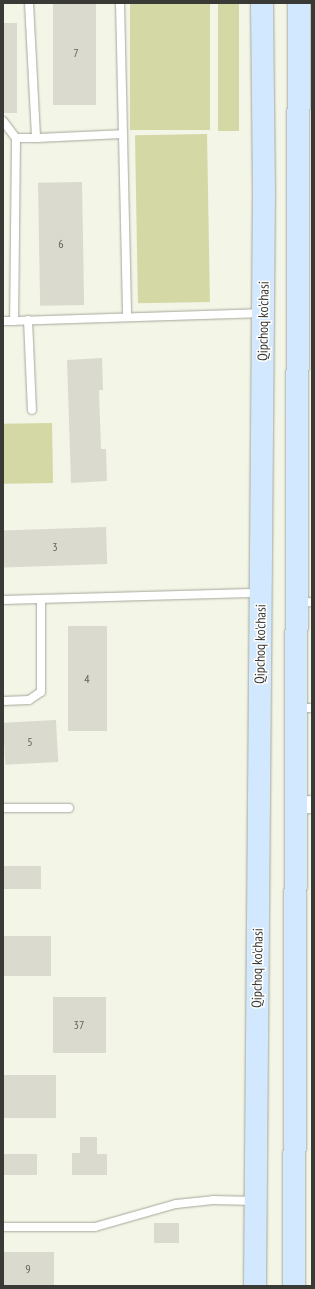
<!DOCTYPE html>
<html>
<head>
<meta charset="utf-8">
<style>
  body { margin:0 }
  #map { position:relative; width:315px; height:1289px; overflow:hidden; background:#f3f5e7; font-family:"PT Sans Narrow",sans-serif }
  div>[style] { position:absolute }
  .green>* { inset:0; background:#d3d8a5; transform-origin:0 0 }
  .building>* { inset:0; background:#dadbce; transform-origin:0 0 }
  .roads { filter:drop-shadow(0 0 1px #a6a79a) drop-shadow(0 0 1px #a6a79a) }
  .service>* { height:8px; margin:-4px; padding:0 4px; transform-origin:4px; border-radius:4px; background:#fff }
  .minor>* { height:17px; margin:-8.5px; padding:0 8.5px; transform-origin:8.5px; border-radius:8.5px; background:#fff }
  .primary>* { height:22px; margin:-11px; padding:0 11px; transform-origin:11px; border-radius:11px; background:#d1e8fe }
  span { translate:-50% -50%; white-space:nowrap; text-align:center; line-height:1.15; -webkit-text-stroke:3px #fff; paint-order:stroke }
  .number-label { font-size:12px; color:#61625b }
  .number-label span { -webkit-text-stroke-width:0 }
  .street-label { font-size:14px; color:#393a35 }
  .frame { position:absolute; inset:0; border:4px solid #393a35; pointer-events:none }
</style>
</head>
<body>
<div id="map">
  <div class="green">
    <i style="left:130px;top:3px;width:80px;height:127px"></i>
    <i style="left:218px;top:3px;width:21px;height:128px"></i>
    <i style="left:207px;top:134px;width:168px;height:72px;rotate:89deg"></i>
    <i style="left:52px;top:423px;width:60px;height:49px;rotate:89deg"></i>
  </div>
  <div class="building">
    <i style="left:53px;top:3px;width:43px;height:102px"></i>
    <i style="left:3px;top:23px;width:14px;height:90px"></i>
    <i style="left:82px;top:182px;width:123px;height:44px;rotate:89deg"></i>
    <i style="clip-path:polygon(102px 358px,103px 390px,99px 390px,101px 449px,106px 449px,107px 481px,71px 483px,67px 360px)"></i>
    <i style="left:106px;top:527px;width:37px;height:103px;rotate:88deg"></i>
    <i style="left:68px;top:626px;width:39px;height:105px"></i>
    <i style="left:56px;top:720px;width:42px;height:53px;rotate:87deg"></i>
    <i style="left:3px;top:866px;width:38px;height:23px"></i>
    <i style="left:3px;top:936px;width:48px;height:40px"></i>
    <i style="left:53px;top:997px;width:53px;height:56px"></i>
    <i style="left:3px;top:1075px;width:53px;height:43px"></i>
    <i style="clip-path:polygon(80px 1137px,97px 1137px,97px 1154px,107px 1154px,107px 1175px,72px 1175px,72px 1153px,80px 1153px)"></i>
    <i style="left:3px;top:1154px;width:34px;height:21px"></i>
    <i style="left:154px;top:1223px;width:25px;height:20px"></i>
    <i style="left:3px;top:1252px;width:51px;height:34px"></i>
  </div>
  <div class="roads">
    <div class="service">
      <i style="left:29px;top:3px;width:135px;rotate:87deg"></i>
      <i style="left:36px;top:138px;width:20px;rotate:180deg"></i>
      <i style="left:16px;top:138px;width:183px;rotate:90.6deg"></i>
      <i style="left:14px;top:321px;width:248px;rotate:-1.8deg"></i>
      <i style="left:120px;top:3px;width:313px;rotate:88.7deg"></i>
      <i style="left:3px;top:121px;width:21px;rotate:53deg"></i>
      <i style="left:36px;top:138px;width:87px;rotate:-2.6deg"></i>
      <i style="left:28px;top:320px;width:90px;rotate:87.5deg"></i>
      <i style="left:3px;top:321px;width:11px"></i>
      <i style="left:3px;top:600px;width:257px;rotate:-1.6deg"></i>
      <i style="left:298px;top:603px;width:14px;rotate:-4deg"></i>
      <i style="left:3px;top:701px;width:26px;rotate:-2deg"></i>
      <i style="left:29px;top:700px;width:14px;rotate:-34deg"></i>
      <i style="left:41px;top:692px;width:92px;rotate:-90deg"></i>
      <i style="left:297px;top:708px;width:15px"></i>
      <i style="left:3px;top:808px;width:66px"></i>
      <i style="left:3px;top:1227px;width:92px"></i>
      <i style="left:95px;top:1227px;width:84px;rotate:-15.9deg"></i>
      <i style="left:176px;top:1204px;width:37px;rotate:-6deg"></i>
      <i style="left:213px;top:1200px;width:42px;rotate:1.4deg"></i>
    </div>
    <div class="minor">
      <i style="left:296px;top:805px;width:16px;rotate:-4deg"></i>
    </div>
    <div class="primary">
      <i style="left:255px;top:1286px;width:1092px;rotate:-89.53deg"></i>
      <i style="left:264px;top:194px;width:191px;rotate:-90.6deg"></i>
      <i style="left:294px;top:1286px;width:1283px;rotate:-89.78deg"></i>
    </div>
  </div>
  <div class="number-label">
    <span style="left:76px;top:53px">7</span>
    <span style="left:61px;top:244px">6</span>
    <span style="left:55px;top:547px">3</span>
    <span style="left:87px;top:679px">4</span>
    <span style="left:30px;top:742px">5</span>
    <span style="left:79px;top:1025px">37</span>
    <span style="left:28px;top:1269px">9</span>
  </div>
  <div class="street-label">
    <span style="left:263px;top:321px;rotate:-89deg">Qipchoq ko'chasi</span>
    <span style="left:260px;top:644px;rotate:-89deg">Qipchoq ko'chasi</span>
    <span style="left:257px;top:968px;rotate:-89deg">Qipchoq ko'chasi</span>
  </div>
  <div class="frame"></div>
</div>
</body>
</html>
